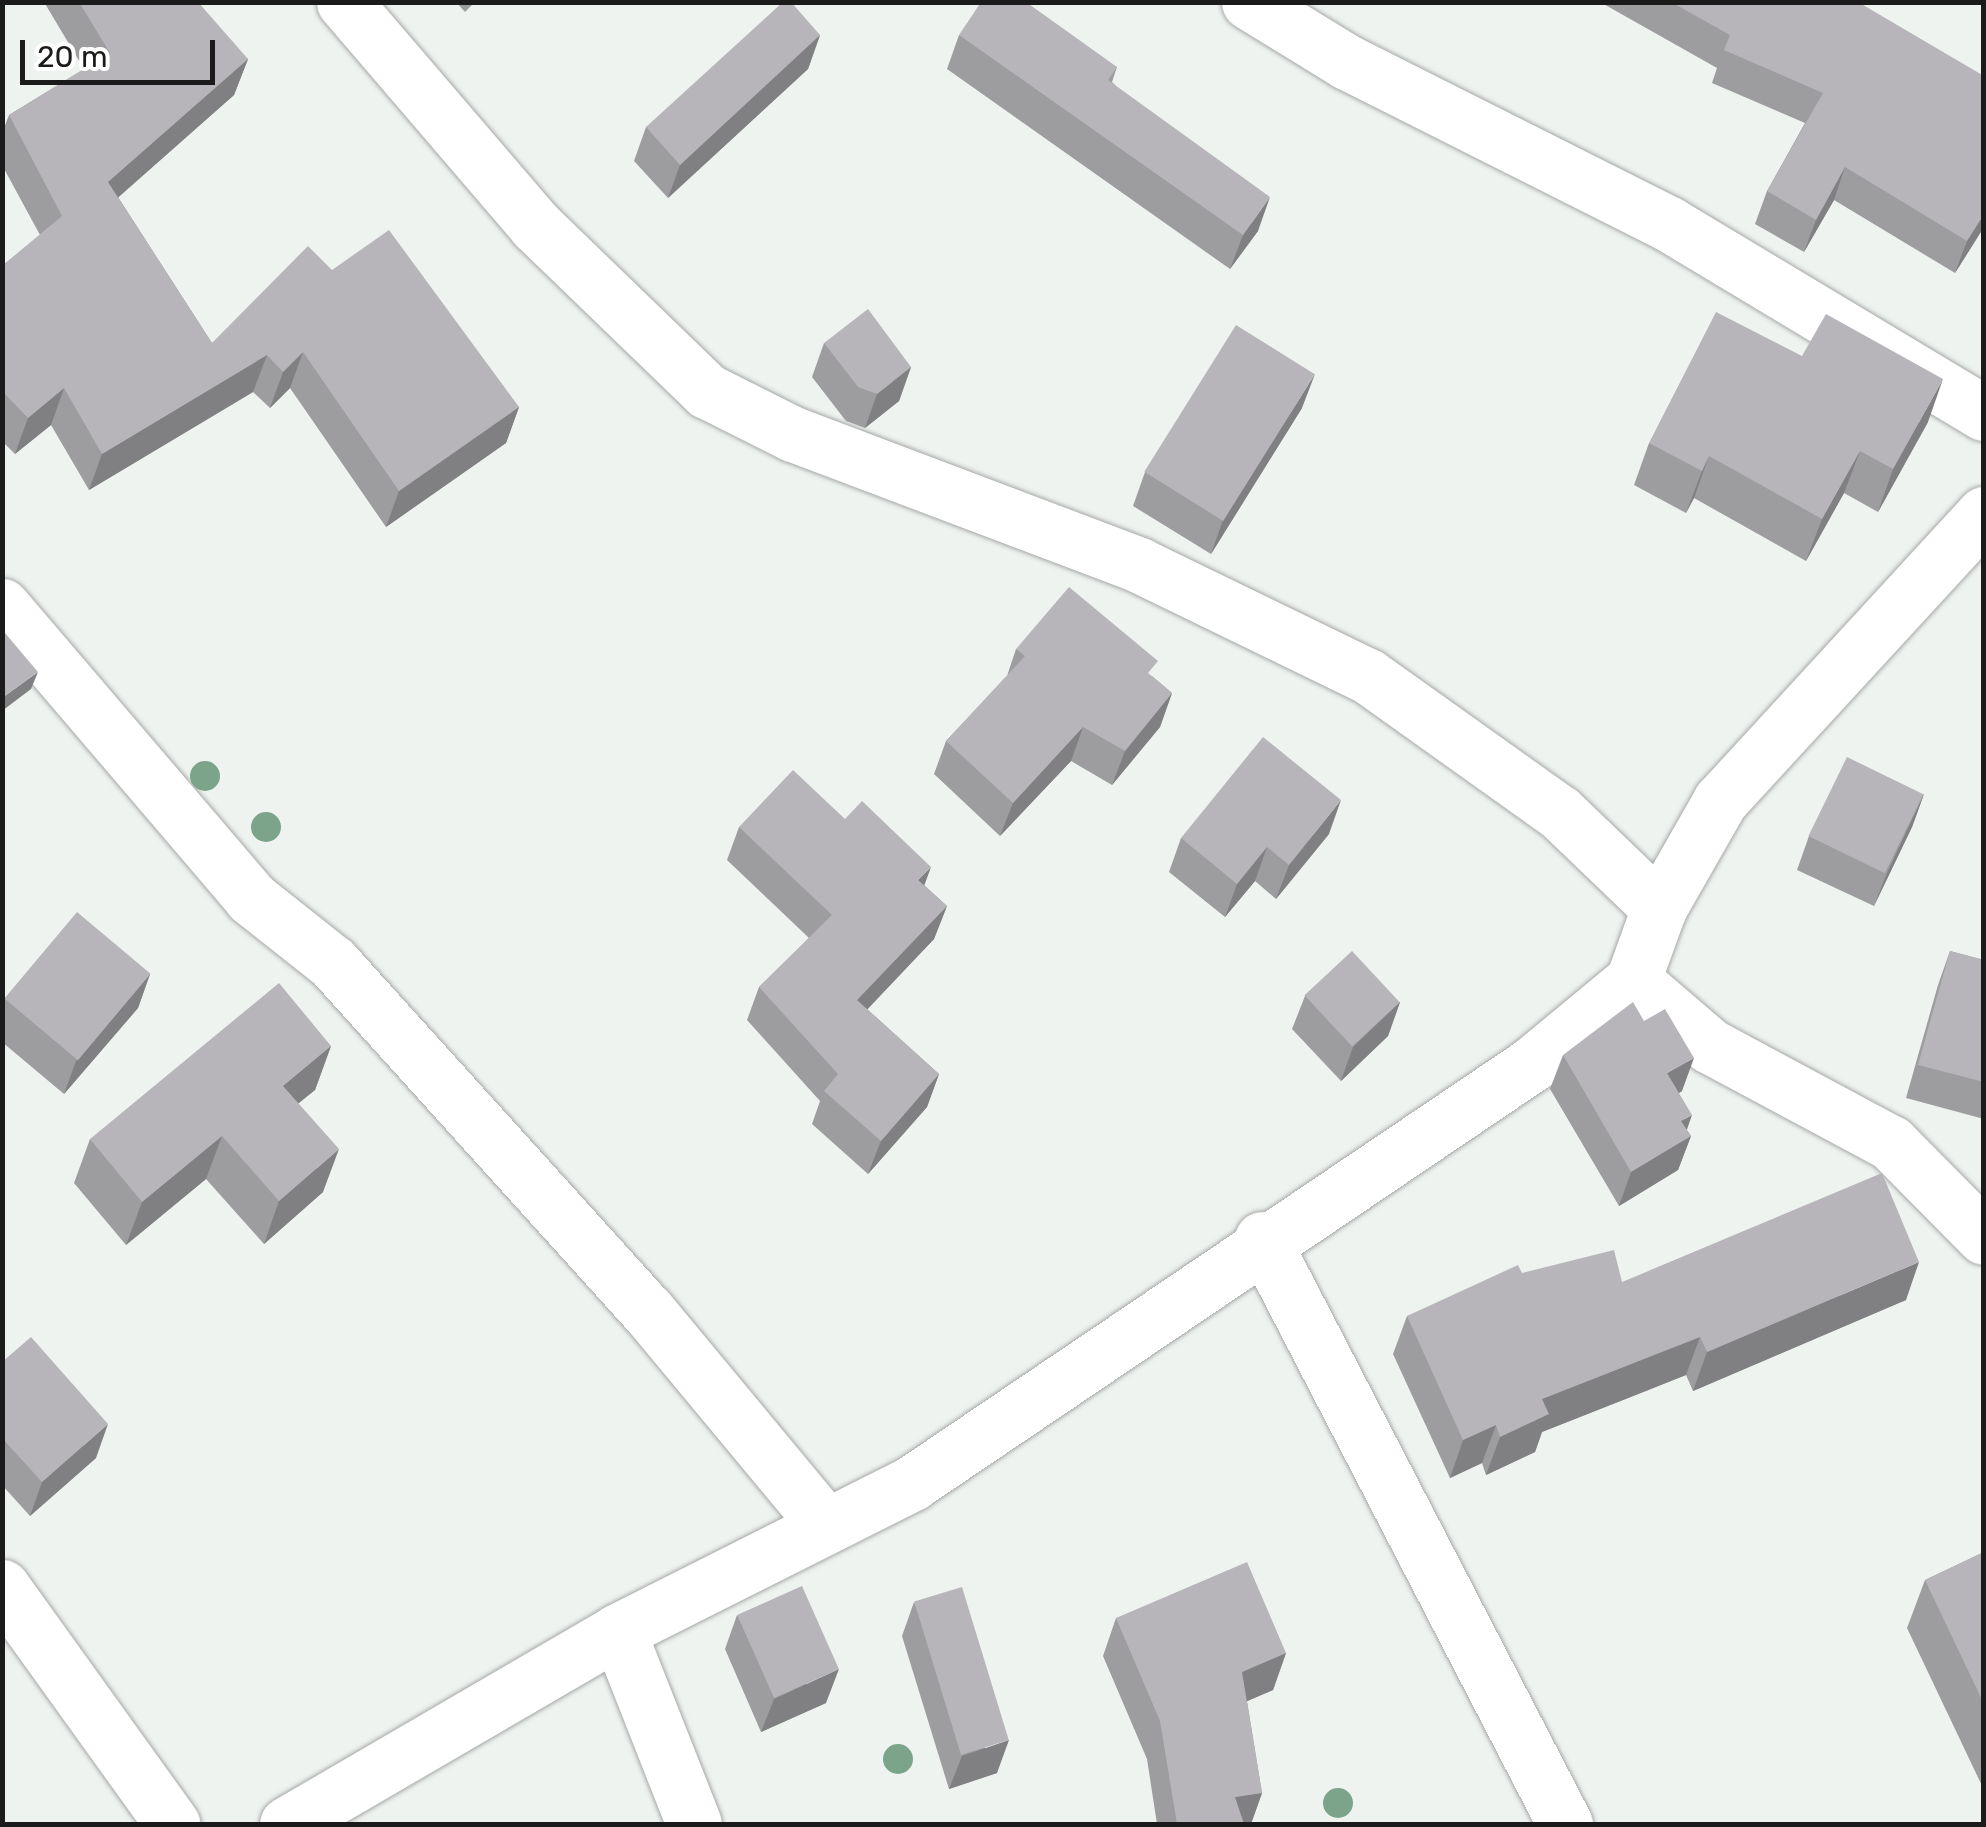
<!DOCTYPE html>
<html>
<head>
<meta charset="utf-8">
<style>
  body { margin:0 }
  #map { position:relative; width:1986px; height:1827px; overflow:hidden; background:#eff3f0; font-family:Rubik,sans-serif }
  div>[style] { position:absolute }
  .roads { filter:drop-shadow(0 0 2px #a5a8a6) drop-shadow(0 0 2px #a5a8a6) }
  .minor>* { height:55px; margin:-27.5px; padding:0 27.5px; transform-origin:27.5px; border-radius:27.5px; background:#fff }
  .trees>* { width:30px; height:30px; margin:-15px; border-radius:50%; background:#7ba48a }
  .wall>* { inset:0; background:#9d9c9f }
  .shaded-wall>* { inset:0; background:#807f82 }
  .building>* { inset:0; background:#b7b5b9; transform-origin:0 0 }
  span { translate:-50% -50%; white-space:nowrap; text-align:center; line-height:1.15; -webkit-text-stroke:8px #fff; paint-order:stroke }
  .frame { position:absolute; inset:0; border:5px solid #1a1b1a; pointer-events:none }
  .scale { position:absolute; left:20px; top:40px; width:195px; height:45px; box-sizing:border-box; border:5px solid #1a1b1a; border-top:0; padding-left:12px; font-size:30px; line-height:35px; white-space:nowrap; color:#1a1b1a; -webkit-text-stroke:8px #fff; paint-order:stroke }
</style>
</head>
<body>
<div id="map">
  <div class="roads">
    <div class="minor">
      <i style="left:344px;top:2px;width:295px;rotate:49.4deg"></i>
      <i style="left:536px;top:226px;width:238px;rotate:44deg"></i>
      <i style="left:707px;top:391px;width:96px;rotate:26.6deg"></i>
      <i style="left:793px;top:434px;width:370px;rotate:20.7deg"></i>
      <i style="left:1139px;top:565px;width:254px;rotate:25.9deg"></i>
      <i style="left:1368px;top:676px;width:234px;rotate:35.5deg"></i>
      <i style="left:1559px;top:812px;width:139px;rotate:43.8deg"></i>
      <i style="left:1249px;top:2px;width:115px;rotate:31.5deg"></i>
      <i style="left:1347px;top:62px;width:360px;rotate:26.7deg"></i>
      <i style="left:1669px;top:224px;width:367px;rotate:31deg"></i>
      <i style="left:2px;top:606px;width:384px;rotate:49.5deg"></i>
      <i style="left:251px;top:898px;width:105px;rotate:38.4deg"></i>
      <i style="left:333px;top:963px;width:468px;rotate:47.9deg"></i>
      <i style="left:647px;top:1310px;width:276px;rotate:50.3deg"></i>
      <i style="left:1633px;top:980px;width:101px;rotate:40.6deg"></i>
      <i style="left:1710px;top:1046px;width:205px;rotate:28.2deg"></i>
      <i style="left:1891px;top:1143px;width:132px;rotate:45.3deg"></i>
      <i style="left:1262px;top:1239px;width:659px;rotate:62.62deg"></i>
      <i style="left:2px;top:1587px;width:292px;rotate:54.3deg"></i>
      <i style="left:618px;top:1631px;width:207px;rotate:68.5deg"></i>
      <i style="left:287px;top:1824px;width:383px;rotate:-30.2deg"></i>
      <i style="left:618px;top:1631px;width:329px;rotate:-26.7deg"></i>
      <i style="left:912px;top:1483px;width:748px;rotate:-34.05deg"></i>
      <i style="left:1532px;top:1064px;width:131px;rotate:-39.7deg"></i>
      <i style="left:1633px;top:980px;width:77px;rotate:-70.1deg"></i>
      <i style="left:1659px;top:908px;width:123px;rotate:-60.3deg"></i>
      <i style="left:1720px;top:801px;width:390px;rotate:-47.4deg"></i>
    </div>
  </div>
  <div class="trees">
    <i style="left:205px;top:776px"></i>
    <i style="left:266px;top:827px"></i>
    <i style="left:898px;top:1759px"></i>
    <i style="left:1338px;top:1803px"></i>
  </div>
  <div class="wall">
    <i style="clip-path:polygon(44px 2px,171px 2px,248px 59px,234px 95px,118px 197px,212px 343px,332px 270px,519px 407px,506px 443px,386px 527px,290px 388px,270px 408px,253px 392px,89px 490px,51px 425px,15px 454px,2px 441px,2px 266px,40px 235px,2px 165px,2px 133px,9px 115px,84px 69px)"></i>
    <i style="clip-path:polygon(456px 2px,475px 2px,465px 12px)"></i>
    <i style="clip-path:polygon(1600px 2px,1858px 2px,1984px 227px,1955px 273px,1834px 200px,1804px 252px,1755px 224px,1767px 191px,1805px 123px,1712px 83px,1717px 68px)"></i>
    <i style="clip-path:polygon(820px 35px,808px 69px,668px 198px,634px 161px,646px 127px)"></i>
    <i style="clip-path:polygon(959px 35px,1117px 67px,1112px 82px,1258px 231px,1230px 269px,947px 69px)"></i>
    <i style="clip-path:polygon(824px 343px,911px 367px,899px 401px,865px 428px,846px 421px,812px 377px)"></i>
    <i style="clip-path:polygon(1302px 408px,1211px 554px,1133px 506px,1145px 472px)"></i>
    <i style="clip-path:polygon(1928px 422px,1878px 512px,1844px 493px,1806px 561px,1694px 498px,1686px 513px,1634px 485px,1649px 443px)"></i>
    <i style="clip-path:polygon(1016px 649px,1152px 676px,1172px 693px,1160px 727px,1112px 785px,1071px 761px,1000px 836px,934px 774px,946px 741px,1007px 676px)"></i>
    <i style="clip-path:polygon(1924px 794px,1912px 827px,1874px 906px,1797px 870px,1809px 836px)"></i>
    <i style="clip-path:polygon(845px 819px,924px 885px,947px 906px,934px 939px,867px 1009px,939px 1074px,927px 1107px,868px 1174px,812px 1124px,820px 1101px,747px 1020px,759px 987px,809px 938px,727px 860px,739px 827px)"></i>
    <i style="clip-path:polygon(1329px 834px,1276px 899px,1255px 881px,1225px 917px,1169px 872px,1181px 838px)"></i>
    <i style="clip-path:polygon(1950px 951px,1984px 960px,1984px 1119px,1906px 1098px,1938px 985px)"></i>
    <i style="clip-path:polygon(150px 974px,138px 1008px,64px 1094px,2px 1042px,3px 998px)"></i>
    <i style="clip-path:polygon(1305px 996px,1400px 1002px,1388px 1036px,1341px 1081px,1292px 1029px)"></i>
    <i style="clip-path:polygon(331px 1046px,315px 1090px,298px 1103px,323px 1192px,264px 1244px,206px 1179px,126px 1245px,74px 1183px,90px 1139px)"></i>
    <i style="clip-path:polygon(1563px 1055px,1682px 1091px,1679px 1093px,1687px 1130px,1691px 1136px,1678px 1170px,1619px 1206px,1550px 1089px)"></i>
    <i style="clip-path:polygon(1522px 1273px,1622px 1282px,1906px 1300px,1693px 1391px,1686px 1375px,1542px 1432px,1535px 1452px,1486px 1475px,1482px 1463px,1450px 1478px,1393px 1354px,1407px 1316px)"></i>
    <i style="clip-path:polygon(2px 1362px,96px 1458px,30px 1516px,2px 1485px)"></i>
    <i style="clip-path:polygon(1984px 1552px,1984px 1790px,1907px 1628px,1925px 1580px)"></i>
    <i style="clip-path:polygon(914px 1602px,997px 1773px,949px 1789px,902px 1636px)"></i>
    <i style="clip-path:polygon(737px 1615px,826px 1703px,761px 1732px,725px 1649px)"></i>
    <i style="clip-path:polygon(1116px 1618px,1286px 1653px,1273px 1690px,1247px 1701px,1262px 1793px,1251px 1824px,1157px 1824px,1147px 1759px,1103px 1656px)"></i>
  </div>
  <div class="shaded-wall">
    <i style="clip-path:polygon(820px 35px,808px 69px,668px 198px,680px 165px)"></i>
    <i style="clip-path:polygon(248px 59px,234px 95px,95px 218px,108px 182px)"></i>
    <i style="clip-path:polygon(1845px 167px,1834px 200px,1804px 252px,1816px 220px)"></i>
    <i style="clip-path:polygon(1270px 197px,1258px 231px,1230px 269px,1243px 235px)"></i>
    <i style="clip-path:polygon(1984px 214px,1984px 227px,1955px 273px,1967px 241px)"></i>
    <i style="clip-path:polygon(303px 352px,290px 388px,270px 408px,283px 372px)"></i>
    <i style="clip-path:polygon(267px 355px,253px 392px,89px 490px,102px 454px)"></i>
    <i style="clip-path:polygon(911px 367px,899px 401px,865px 428px,877px 394px)"></i>
    <i style="clip-path:polygon(1315px 374px,1302px 408px,1211px 554px,1223px 520px)"></i>
    <i style="clip-path:polygon(1943px 379px,1928px 422px,1878px 512px,1893px 469px)"></i>
    <i style="clip-path:polygon(64px 388px,51px 425px,15px 454px,28px 418px)"></i>
    <i style="clip-path:polygon(519px 407px,506px 443px,386px 527px,399px 491px)"></i>
    <i style="clip-path:polygon(1860px 451px,1844px 493px,1806px 561px,1822px 519px)"></i>
    <i style="clip-path:polygon(1709px 456px,1694px 498px,1686px 513px,1702px 471px)"></i>
    <i style="clip-path:polygon(38px 672px,31px 689px,2px 711px,2px 698px)"></i>
    <i style="clip-path:polygon(1172px 693px,1160px 727px,1112px 785px,1125px 751px)"></i>
    <i style="clip-path:polygon(1083px 727px,1071px 761px,1000px 836px,1013px 803px)"></i>
    <i style="clip-path:polygon(1924px 794px,1912px 827px,1874px 906px,1887px 873px)"></i>
    <i style="clip-path:polygon(1341px 800px,1329px 834px,1276px 899px,1289px 865px)"></i>
    <i style="clip-path:polygon(1267px 847px,1255px 881px,1225px 917px,1237px 884px)"></i>
    <i style="clip-path:polygon(931px 867px,919px 900px,918px 880px)"></i>
    <i style="clip-path:polygon(947px 906px,934px 939px,845px 1033px,857px 1000px)"></i>
    <i style="clip-path:polygon(150px 974px,138px 1008px,64px 1094px,76px 1061px)"></i>
    <i style="clip-path:polygon(1400px 1002px,1388px 1036px,1341px 1081px,1353px 1047px)"></i>
    <i style="clip-path:polygon(331px 1046px,315px 1090px,267px 1129px,283px 1086px)"></i>
    <i style="clip-path:polygon(1694px 1058px,1682px 1091px,1655px 1107px,1667px 1073px)"></i>
    <i style="clip-path:polygon(939px 1074px,927px 1107px,868px 1174px,881px 1141px)"></i>
    <i style="clip-path:polygon(1692px 1115px,1683px 1141px,1691px 1136px,1678px 1170px,1619px 1206px,1631px 1172px,1681px 1121px)"></i>
    <i style="clip-path:polygon(222px 1136px,206px 1179px,126px 1245px,142px 1202px)"></i>
    <i style="clip-path:polygon(339px 1149px,323px 1192px,264px 1244px,279px 1201px)"></i>
    <i style="clip-path:polygon(1919px 1262px,1906px 1300px,1693px 1391px,1707px 1352px)"></i>
    <i style="clip-path:polygon(1700px 1337px,1686px 1375px,1542px 1432px,1535px 1452px,1486px 1475px,1500px 1437px,1542px 1399px)"></i>
    <i style="clip-path:polygon(108px 1424px,96px 1458px,30px 1516px,42px 1482px)"></i>
    <i style="clip-path:polygon(1496px 1425px,1482px 1463px,1450px 1478px,1463px 1440px)"></i>
    <i style="clip-path:polygon(1286px 1653px,1273px 1690px,1229px 1709px,1242px 1672px)"></i>
    <i style="clip-path:polygon(839px 1669px,826px 1703px,761px 1732px,774px 1699px)"></i>
    <i style="clip-path:polygon(1009px 1740px,997px 1773px,949px 1789px,962px 1756px)"></i>
    <i style="clip-path:polygon(1262px 1793px,1251px 1824px,1226px 1824px,1235px 1797px)"></i>
  </div>
  <div class="building">
    <i style="clip-path:polygon(79px 2px,171px 2px,172px 5px,175px 2px,198px 2px,248px 59px,108px 182px,212px 343px,308px 246px,332px 270px,389px 230px,519px 407px,399px 491px,303px 352px,283px 372px,267px 355px,102px 454px,64px 388px,28px 418px,2px 391px,2px 266px,62px 216px,9px 115px,110px 53px)"></i>
    <i style="clip-path:polygon(783px 2px,791px 2px,820px 35px,680px 165px,646px 127px)"></i>
    <i style="clip-path:polygon(981px 2px,1026px 2px,1117px 67px,1108px 80px,1270px 197px,1243px 235px,959px 35px)"></i>
    <i style="clip-path:polygon(1671px 2px,1858px 2px,1984px 76px,1984px 214px,1967px 241px,1845px 167px,1816px 220px,1767px 191px,1823px 93px,1724px 50px,1730px 35px)"></i>
    <i style="clip-path:polygon(868px 309px,911px 367px,877px 394px,858px 387px,824px 343px)"></i>
    <i style="clip-path:polygon(1716px 312px,1802px 356px,1826px 314px,1943px 379px,1893px 469px,1860px 451px,1822px 519px,1709px 456px,1702px 471px,1649px 443px)"></i>
    <i style="left:1236px;top:325px;width:93px;height:173px;rotate:32deg"></i>
    <i style="clip-path:polygon(1069px 587px,1158px 661px,1148px 673px,1172px 693px,1125px 751px,1083px 727px,1013px 803px,946px 741px,1025px 656px,1016px 649px)"></i>
    <i style="clip-path:polygon(5px 633px,38px 672px,2px 698px,2px 635px)"></i>
    <i style="clip-path:polygon(1263px 737px,1341px 800px,1289px 865px,1267px 847px,1237px 884px,1181px 838px)"></i>
    <i style="left:1847px;top:757px;width:85px;height:88px;rotate:26deg"></i>
    <i style="clip-path:polygon(793px 770px,845px 819px,862px 801px,931px 867px,918px 880px,947px 906px,857px 1000px,939px 1074px,881px 1141px,824px 1091px,838px 1074px,759px 987px,832px 915px,739px 827px)"></i>
    <i style="left:77px;top:912px;width:96px;height:113px;rotate:40deg"></i>
    <i style="left:1352px;top:951px;width:70px;height:65px;rotate:47deg"></i>
    <i style="clip-path:polygon(1950px 951px,1984px 960px,1984px 1082px,1918px 1065px)"></i>
    <i style="clip-path:polygon(279px 983px,331px 1046px,283px 1086px,339px 1149px,279px 1201px,222px 1136px,142px 1202px,90px 1139px)"></i>
    <i style="clip-path:polygon(1633px 1002px,1644px 1021px,1665px 1009px,1694px 1058px,1667px 1073px,1692px 1115px,1681px 1121px,1691px 1136px,1631px 1172px,1563px 1055px)"></i>
    <i style="clip-path:polygon(1882px 1173px,1919px 1262px,1707px 1352px,1700px 1337px,1542px 1399px,1549px 1414px,1500px 1437px,1496px 1425px,1463px 1440px,1407px 1316px,1518px 1265px,1522px 1273px,1614px 1250px,1622px 1282px)"></i>
    <i style="clip-path:polygon(31px 1337px,108px 1424px,42px 1482px,2px 1438px,2px 1362px)"></i>
    <i style="clip-path:polygon(1984px 1552px,1984px 1704px,1925px 1580px)"></i>
    <i style="clip-path:polygon(1247px 1562px,1286px 1653px,1242px 1672px,1262px 1793px,1235px 1797px,1244px 1824px,1177px 1824px,1160px 1721px,1116px 1618px)"></i>
    <i style="left:802px;top:1586px;width:91px;height:71px;rotate:66deg"></i>
    <i style="left:962px;top:1587px;width:160px;height:50px;rotate:73deg"></i>
  </div>
  <div class="frame"></div>
  <div class="scale">20 m</div>
</div>
</body>
</html>
